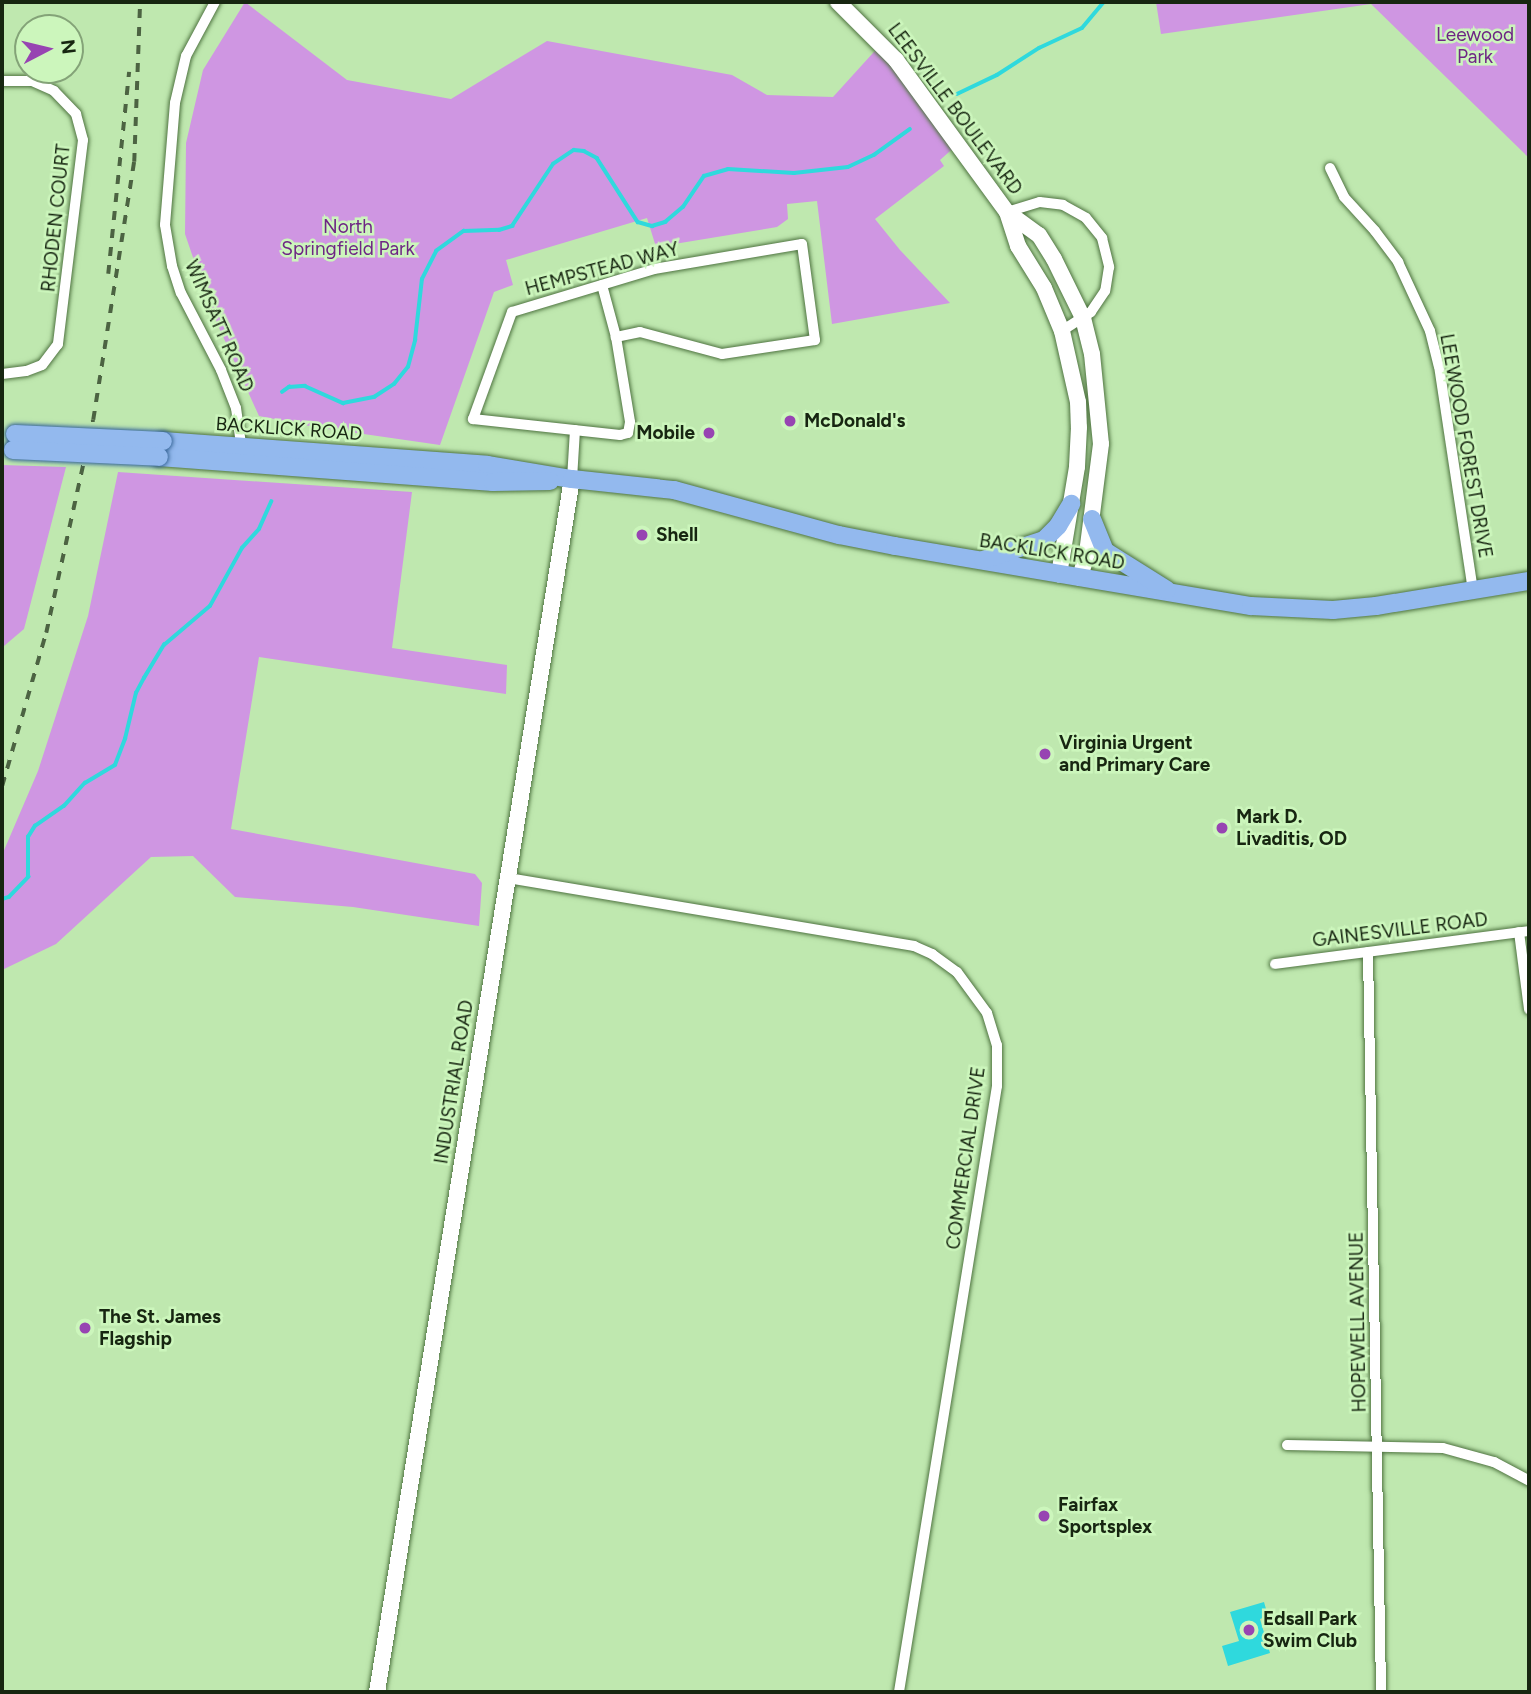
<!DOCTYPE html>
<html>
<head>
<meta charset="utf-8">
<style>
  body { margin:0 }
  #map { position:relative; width:1531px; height:1694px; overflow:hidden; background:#bfe8af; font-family:Figtree,sans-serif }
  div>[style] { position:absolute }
  .green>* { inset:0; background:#cf96e2 }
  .water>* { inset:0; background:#2fd9dd }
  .stream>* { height:3.5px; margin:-1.75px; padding:0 1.75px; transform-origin:1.75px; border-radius:1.75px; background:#2fd9dd }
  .roads { filter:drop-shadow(0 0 2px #4f7441) drop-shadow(0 0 2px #4f7441) }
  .street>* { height:10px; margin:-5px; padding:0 5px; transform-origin:5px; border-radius:5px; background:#fff }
  .secondary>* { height:16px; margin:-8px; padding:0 8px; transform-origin:8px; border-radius:8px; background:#fff }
  .primary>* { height:18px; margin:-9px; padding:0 9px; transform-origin:9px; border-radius:9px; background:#93b9ee }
  .rail>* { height:3.5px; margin-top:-1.75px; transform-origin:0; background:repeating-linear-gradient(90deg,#4c6342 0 9px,transparent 0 18px) }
  .bridges { filter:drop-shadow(0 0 2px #396799) drop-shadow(0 0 2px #396799) }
  .primary-bridge>* { height:18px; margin:-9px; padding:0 9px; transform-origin:9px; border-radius:9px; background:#93b9ee }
  .dots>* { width:19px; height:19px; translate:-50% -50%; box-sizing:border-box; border:4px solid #ccf6bc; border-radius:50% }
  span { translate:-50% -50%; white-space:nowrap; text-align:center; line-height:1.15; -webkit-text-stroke:5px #ccf6bc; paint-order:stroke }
  .park-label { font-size:19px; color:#6e2584 }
  .street-label { font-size:19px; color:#172611 }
  .poi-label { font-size:19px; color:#172611; font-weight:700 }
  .left { translate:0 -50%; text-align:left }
  .right { translate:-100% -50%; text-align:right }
  .frame { position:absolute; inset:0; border:4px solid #172611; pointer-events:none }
  .north { position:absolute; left:14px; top:14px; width:70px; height:70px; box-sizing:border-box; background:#ccf6bc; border:2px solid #84a378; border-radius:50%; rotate:83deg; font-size:19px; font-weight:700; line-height:28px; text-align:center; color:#172611 }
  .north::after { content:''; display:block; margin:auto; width:24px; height:32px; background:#9744b2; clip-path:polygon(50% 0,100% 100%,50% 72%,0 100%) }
</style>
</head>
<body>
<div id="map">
  <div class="green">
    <i style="clip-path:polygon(245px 2px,347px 80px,451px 99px,547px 41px,732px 75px,767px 95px,833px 97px,882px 43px,958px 144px,940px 160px,944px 166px,875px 219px,900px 250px,950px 303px,832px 324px,817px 201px,787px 204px,788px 219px,777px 227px,656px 247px,647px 218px,506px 260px,513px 285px,494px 292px,440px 445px,315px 427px,259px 416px,211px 310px,185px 234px,186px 143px,203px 70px)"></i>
    <i style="clip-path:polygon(1156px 2px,1529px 2px,1529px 158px,1371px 4px,1161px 34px)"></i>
    <i style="clip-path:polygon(2px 465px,66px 467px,24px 629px,4px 646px)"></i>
    <i style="clip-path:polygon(118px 472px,412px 492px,392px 648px,507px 665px,506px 694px,259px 657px,231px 829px,475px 874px,482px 883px,479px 926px,353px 907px,235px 897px,193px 856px,151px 857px,56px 944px,2px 970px,2px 855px,38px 771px,88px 616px)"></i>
  </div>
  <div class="water">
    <i style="clip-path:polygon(1264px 1602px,1268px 1616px,1260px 1619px,1270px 1653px,1228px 1666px,1222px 1646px,1239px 1641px,1230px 1612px)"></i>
  </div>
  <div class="stream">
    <i style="left:957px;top:94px;width:44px;rotate:-25.4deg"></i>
    <i style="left:997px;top:75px;width:50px;rotate:-32.7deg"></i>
    <i style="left:1039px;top:48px;width:47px;rotate:-24.9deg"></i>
    <i style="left:1082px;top:28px;width:34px;rotate:-50deg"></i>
    <i style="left:282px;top:392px;width:9px;rotate:-36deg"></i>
    <i style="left:289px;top:387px;width:16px;rotate:-4deg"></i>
    <i style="left:305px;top:386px;width:42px;rotate:24.1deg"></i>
    <i style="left:343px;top:403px;width:32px;rotate:-11deg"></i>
    <i style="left:374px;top:397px;width:24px;rotate:-33deg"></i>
    <i style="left:394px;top:384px;width:22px;rotate:-51deg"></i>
    <i style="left:408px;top:367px;width:28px;rotate:-75deg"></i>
    <i style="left:415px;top:340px;width:61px;rotate:-83.5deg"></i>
    <i style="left:422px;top:279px;width:31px;rotate:-63deg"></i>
    <i style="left:436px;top:251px;width:34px;rotate:-36deg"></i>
    <i style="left:464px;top:231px;width:35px;rotate:-2deg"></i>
    <i style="left:499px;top:230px;width:14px;rotate:-17deg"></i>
    <i style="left:512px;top:226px;width:74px;rotate:-56.5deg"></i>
    <i style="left:553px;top:164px;width:25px;rotate:-34deg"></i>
    <i style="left:574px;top:150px;width:10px;rotate:6deg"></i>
    <i style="left:584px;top:151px;width:15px;rotate:28deg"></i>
    <i style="left:597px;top:158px;width:76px;rotate:57.4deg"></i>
    <i style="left:638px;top:222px;width:15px;rotate:16deg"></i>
    <i style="left:652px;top:226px;width:14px;rotate:-17deg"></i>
    <i style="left:665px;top:222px;width:23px;rotate:-40deg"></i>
    <i style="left:683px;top:207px;width:37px;rotate:-56deg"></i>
    <i style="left:704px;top:176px;width:25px;rotate:-16deg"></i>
    <i style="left:728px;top:169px;width:66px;rotate:3.5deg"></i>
    <i style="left:794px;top:173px;width:54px;rotate:-6.3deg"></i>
    <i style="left:848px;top:167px;width:29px;rotate:-25deg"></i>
    <i style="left:874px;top:155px;width:44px;rotate:-35.8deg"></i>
    <i style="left:2px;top:899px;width:7px;rotate:-16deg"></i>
    <i style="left:9px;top:897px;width:28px;rotate:-46deg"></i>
    <i style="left:28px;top:877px;width:40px;rotate:-90deg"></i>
    <i style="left:28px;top:837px;width:13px;rotate:-58deg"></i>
    <i style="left:35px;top:826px;width:35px;rotate:-35deg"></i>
    <i style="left:64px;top:806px;width:31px;rotate:-48deg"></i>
    <i style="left:85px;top:783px;width:35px;rotate:-31deg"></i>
    <i style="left:115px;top:765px;width:28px;rotate:-69deg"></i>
    <i style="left:125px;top:739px;width:47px;rotate:-76.6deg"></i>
    <i style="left:136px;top:693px;width:17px;rotate:-62deg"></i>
    <i style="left:144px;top:678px;width:39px;rotate:-59deg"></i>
    <i style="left:164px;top:645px;width:60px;rotate:-40.3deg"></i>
    <i style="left:210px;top:606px;width:66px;rotate:-61.1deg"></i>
    <i style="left:242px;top:548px;width:25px;rotate:-48deg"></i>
    <i style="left:259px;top:529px;width:30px;rotate:-66deg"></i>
  </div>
  <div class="roads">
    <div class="street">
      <i style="left:215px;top:2px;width:61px;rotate:118.2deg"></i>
      <i style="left:186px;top:56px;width:48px;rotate:103.2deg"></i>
      <i style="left:175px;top:103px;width:122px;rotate:94.7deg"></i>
      <i style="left:165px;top:225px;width:42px;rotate:80.3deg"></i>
      <i style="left:172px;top:266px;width:28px;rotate:72deg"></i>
      <i style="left:181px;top:293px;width:87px;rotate:62.5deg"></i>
      <i style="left:221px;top:370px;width:41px;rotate:68.5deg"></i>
      <i style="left:236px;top:408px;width:43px;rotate:82.1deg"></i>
      <i style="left:2px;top:81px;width:30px"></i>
      <i style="left:32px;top:81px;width:24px;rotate:24deg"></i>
      <i style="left:54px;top:91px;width:32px;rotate:46deg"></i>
      <i style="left:76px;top:114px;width:27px;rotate:75deg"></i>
      <i style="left:83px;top:140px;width:206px;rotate:97deg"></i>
      <i style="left:58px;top:344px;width:26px;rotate:127deg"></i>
      <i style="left:42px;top:365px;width:17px;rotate:159deg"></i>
      <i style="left:26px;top:371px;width:24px;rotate:173deg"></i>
      <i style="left:1330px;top:168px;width:32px;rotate:64deg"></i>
      <i style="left:1344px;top:197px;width:46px;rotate:47.6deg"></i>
      <i style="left:1375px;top:231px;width:39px;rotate:53deg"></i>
      <i style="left:1398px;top:262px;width:76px;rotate:65.1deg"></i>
      <i style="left:1430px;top:331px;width:36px;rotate:76deg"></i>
      <i style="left:1439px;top:366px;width:229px;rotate:81.4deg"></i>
      <i style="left:1007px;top:212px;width:34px;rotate:-17deg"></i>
      <i style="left:1040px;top:202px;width:23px;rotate:7deg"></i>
      <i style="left:1063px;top:205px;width:26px;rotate:29deg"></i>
      <i style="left:1086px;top:218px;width:26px;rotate:51deg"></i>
      <i style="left:1102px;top:238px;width:30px;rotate:76deg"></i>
      <i style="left:1109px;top:267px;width:24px;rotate:99deg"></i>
      <i style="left:1105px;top:291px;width:25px;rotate:124deg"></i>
      <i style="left:1091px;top:312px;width:35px;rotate:147deg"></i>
      <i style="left:602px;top:285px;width:54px;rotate:74.9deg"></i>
      <i style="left:616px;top:337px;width:86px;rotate:80.6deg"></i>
      <i style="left:630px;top:422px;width:11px;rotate:100deg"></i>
      <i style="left:628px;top:433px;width:8px;rotate:166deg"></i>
      <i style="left:620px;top:435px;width:148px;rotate:-173.8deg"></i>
      <i style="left:473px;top:419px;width:114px;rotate:-70deg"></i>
      <i style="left:512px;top:312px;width:148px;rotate:-16.8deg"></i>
      <i style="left:654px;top:269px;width:150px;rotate:-9.6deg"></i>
      <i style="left:802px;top:244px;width:97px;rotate:82.3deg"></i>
      <i style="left:815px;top:340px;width:94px;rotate:171.4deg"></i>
      <i style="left:722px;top:354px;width:85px;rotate:-165deg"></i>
      <i style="left:640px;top:332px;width:25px;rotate:168deg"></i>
      <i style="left:572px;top:479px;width:49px;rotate:-86.5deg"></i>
      <i style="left:508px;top:878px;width:412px;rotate:9.5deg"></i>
      <i style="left:914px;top:946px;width:20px;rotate:24deg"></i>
      <i style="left:932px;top:954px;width:31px;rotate:36deg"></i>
      <i style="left:957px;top:972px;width:51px;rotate:53.8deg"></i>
      <i style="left:987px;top:1013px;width:34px;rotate:73deg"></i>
      <i style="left:997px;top:1045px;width:41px;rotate:90deg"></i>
      <i style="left:997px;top:1086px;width:614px;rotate:99.19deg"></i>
      <i style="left:1519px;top:932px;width:78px;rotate:82.6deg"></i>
      <i style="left:1368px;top:952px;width:740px;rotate:88.99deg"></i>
      <i style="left:1275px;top:964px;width:256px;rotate:-7.4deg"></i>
      <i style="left:1287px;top:1445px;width:156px;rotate:1.1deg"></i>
      <i style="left:1443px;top:1448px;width:53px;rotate:15.4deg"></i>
      <i style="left:1494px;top:1462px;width:40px;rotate:28deg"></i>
    </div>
    <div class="secondary">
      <i style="left:838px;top:2px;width:82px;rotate:45deg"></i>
      <i style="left:896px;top:60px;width:188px;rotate:53.9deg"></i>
      <i style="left:1007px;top:212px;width:36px;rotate:72deg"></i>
      <i style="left:1018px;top:246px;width:49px;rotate:58.2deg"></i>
      <i style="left:1044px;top:288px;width:47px;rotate:67.3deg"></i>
      <i style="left:1062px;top:331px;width:73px;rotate:77.3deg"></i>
      <i style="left:1078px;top:402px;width:25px;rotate:88deg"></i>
      <i style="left:1079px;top:427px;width:40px;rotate:92.9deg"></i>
      <i style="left:1077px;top:467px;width:109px;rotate:99.5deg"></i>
      <i style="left:1007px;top:212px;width:39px;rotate:36deg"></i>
      <i style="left:1039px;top:235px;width:28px;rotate:58deg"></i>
      <i style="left:1054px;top:259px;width:66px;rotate:63.8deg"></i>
      <i style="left:1083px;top:318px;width:37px;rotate:76deg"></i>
      <i style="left:1092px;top:354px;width:90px;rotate:84.3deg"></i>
      <i style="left:1101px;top:444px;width:110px;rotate:97.3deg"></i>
      <i style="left:1087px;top:553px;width:26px;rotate:106deg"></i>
      <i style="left:377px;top:1692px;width:1229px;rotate:-80.87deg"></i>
    </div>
    <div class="primary">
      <i style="left:163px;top:441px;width:325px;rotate:4.2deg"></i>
      <i style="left:487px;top:465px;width:86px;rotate:9.4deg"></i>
      <i style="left:572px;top:479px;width:103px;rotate:6.2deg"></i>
      <i style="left:674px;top:490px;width:171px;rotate:15.3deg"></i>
      <i style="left:839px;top:535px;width:57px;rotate:11.1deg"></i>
      <i style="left:895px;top:546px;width:361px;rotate:9.6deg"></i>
      <i style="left:1251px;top:606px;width:82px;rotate:2.8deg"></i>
      <i style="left:1333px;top:610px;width:43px;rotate:-5.3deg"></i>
      <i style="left:1376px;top:606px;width:155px;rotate:-9.3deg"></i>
      <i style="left:159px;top:457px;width:335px;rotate:4.3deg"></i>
      <i style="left:493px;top:482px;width:57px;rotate:-1deg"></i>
      <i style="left:1092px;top:519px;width:35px;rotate:68deg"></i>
      <i style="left:1105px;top:551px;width:73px;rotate:32.2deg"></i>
      <i style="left:983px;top:560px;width:64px;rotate:-18.2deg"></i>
      <i style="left:1044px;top:540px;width:20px;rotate:-45deg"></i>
      <i style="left:1058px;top:526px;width:26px;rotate:-59deg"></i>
    </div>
  </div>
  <div class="rail">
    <i style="left:108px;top:274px;width:203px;rotate:-84.1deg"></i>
    <i style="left:2px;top:786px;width:159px;rotate:-74deg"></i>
    <i style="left:46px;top:633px;width:218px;rotate:-77.6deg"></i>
    <i style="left:93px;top:420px;width:261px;rotate:-81deg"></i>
    <i style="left:134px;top:162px;width:160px;rotate:-87.9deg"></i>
  </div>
  <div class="bridges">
    <div class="primary-bridge">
      <i style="left:15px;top:434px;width:148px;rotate:2.7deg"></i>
      <i style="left:13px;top:450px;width:146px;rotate:2.7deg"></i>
    </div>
  </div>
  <div class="dots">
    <i style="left:790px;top:421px;background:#9744b2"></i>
    <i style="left:709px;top:433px;background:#9744b2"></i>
    <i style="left:642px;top:535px;background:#9744b2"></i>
    <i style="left:1045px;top:754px;background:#9744b2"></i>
    <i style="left:1222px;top:828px;background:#9744b2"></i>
    <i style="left:85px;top:1328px;background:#9744b2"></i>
    <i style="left:1044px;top:1516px;background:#9744b2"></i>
    <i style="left:1249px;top:1630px;background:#9744b2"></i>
  </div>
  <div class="park-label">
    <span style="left:1475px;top:46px">Leewood<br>Park</span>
    <span style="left:348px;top:238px">North<br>Springfield Park</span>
  </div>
  <div class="street-label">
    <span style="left:955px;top:109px;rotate:53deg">LEESVILLE BOULEVARD</span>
    <span style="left:56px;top:218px;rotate:-84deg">RHODEN COURT</span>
    <span style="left:602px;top:269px;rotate:-15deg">HEMPSTEAD WAY</span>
    <span style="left:219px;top:326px;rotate:66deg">WIMSATT ROAD</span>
    <span style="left:289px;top:429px;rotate:4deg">BACKLICK ROAD</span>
    <span style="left:1466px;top:446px;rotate:80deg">LEEWOOD FOREST DRIVE</span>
    <span style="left:1052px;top:552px;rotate:9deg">BACKLICK ROAD</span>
    <span style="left:1400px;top:930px;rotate:-7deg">GAINESVILLE ROAD</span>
    <span style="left:454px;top:1082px;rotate:-81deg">INDUSTRIAL ROAD</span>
    <span style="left:966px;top:1158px;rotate:-82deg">COMMERCIAL DRIVE</span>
    <span style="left:1358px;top:1322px;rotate:-91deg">HOPEWELL AVENUE</span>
  </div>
  <div class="poi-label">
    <span class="left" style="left:804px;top:421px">McDonald's</span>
    <span class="right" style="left:695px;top:433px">Mobile</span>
    <span class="left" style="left:656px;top:535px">Shell</span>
    <span class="left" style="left:1059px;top:754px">Virginia Urgent<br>and Primary Care</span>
    <span class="left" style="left:1236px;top:828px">Mark D.<br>Livaditis, OD</span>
    <span class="left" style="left:99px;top:1328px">The St. James<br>Flagship</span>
    <span class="left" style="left:1058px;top:1516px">Fairfax<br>Sportsplex</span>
    <span class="left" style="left:1263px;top:1630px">Edsall Park<br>Swim Club</span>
  </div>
  <div class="frame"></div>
  <div class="north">N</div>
</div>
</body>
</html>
